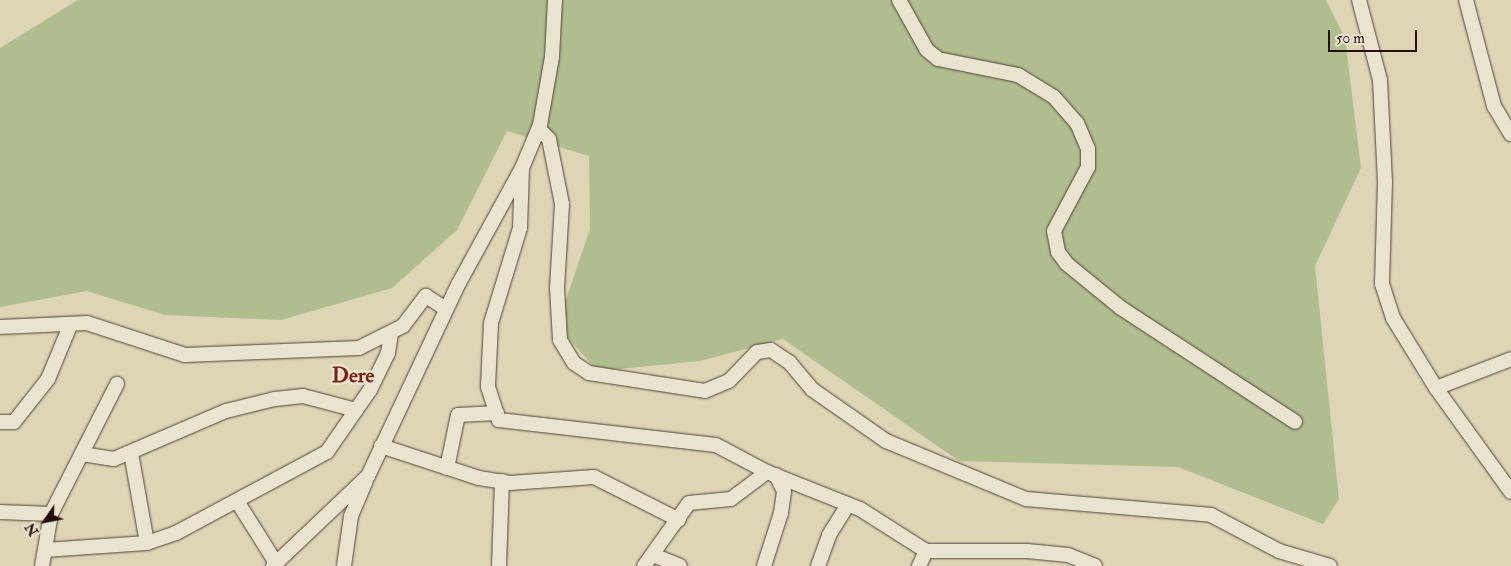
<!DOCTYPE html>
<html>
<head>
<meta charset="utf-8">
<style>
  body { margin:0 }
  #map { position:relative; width:1511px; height:566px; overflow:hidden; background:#ddd5b6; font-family:"IM FELL Double Pica",serif }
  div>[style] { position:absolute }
  .green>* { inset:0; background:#afbd8f }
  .roads { filter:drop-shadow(0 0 1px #524134) drop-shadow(0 0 1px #524134) }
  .street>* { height:14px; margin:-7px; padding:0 7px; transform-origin:7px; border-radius:7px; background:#e9e4d0 }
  span { translate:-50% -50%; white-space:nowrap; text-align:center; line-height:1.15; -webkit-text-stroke:5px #e9e4d0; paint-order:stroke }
  .district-label { font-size:21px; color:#7a1f14; font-weight:700 }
  .north { position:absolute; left:20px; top:496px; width:50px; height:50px; -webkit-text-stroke:4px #e9e4d0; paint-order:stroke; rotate:237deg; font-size:14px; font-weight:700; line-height:20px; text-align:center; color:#241008 }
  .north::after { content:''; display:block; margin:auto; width:18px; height:22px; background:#241008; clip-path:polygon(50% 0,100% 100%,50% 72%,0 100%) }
  .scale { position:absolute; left:1328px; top:30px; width:89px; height:22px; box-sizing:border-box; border:2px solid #241008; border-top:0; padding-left:6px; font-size:15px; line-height:18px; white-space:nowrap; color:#241008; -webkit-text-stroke:4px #e9e4d0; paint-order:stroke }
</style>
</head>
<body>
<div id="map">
  <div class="green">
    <i style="clip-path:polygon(78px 0,1326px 0,1345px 38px,1361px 168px,1315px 266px,1339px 499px,1323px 524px,1178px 467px,959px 461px,783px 339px,700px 361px,598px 371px,557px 326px,590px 229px,589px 156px,507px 131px,457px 230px,392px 288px,281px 320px,165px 315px,87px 291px,0 307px,0 48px)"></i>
  </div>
  <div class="roads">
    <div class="street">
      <i style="left:899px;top:0;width:57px;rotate:60.8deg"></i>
      <i style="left:927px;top:50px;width:14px;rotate:39deg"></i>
      <i style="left:938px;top:59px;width:82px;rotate:11.3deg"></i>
      <i style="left:1018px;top:75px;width:42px;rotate:31.4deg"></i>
      <i style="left:1054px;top:97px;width:35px;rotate:49deg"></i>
      <i style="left:1077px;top:123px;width:28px;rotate:67deg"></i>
      <i style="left:1088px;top:149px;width:18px;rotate:90deg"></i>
      <i style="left:1088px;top:167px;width:72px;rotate:118deg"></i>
      <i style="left:1054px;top:231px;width:21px;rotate:79deg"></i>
      <i style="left:1058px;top:252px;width:15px;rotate:53deg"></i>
      <i style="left:1067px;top:264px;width:70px;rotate:39.2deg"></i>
      <i style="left:1121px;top:308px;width:208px;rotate:33.2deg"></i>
      <i style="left:1359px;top:0;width:83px;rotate:75.3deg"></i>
      <i style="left:1380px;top:80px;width:102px;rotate:87.2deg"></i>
      <i style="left:1385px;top:182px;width:102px;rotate:91.7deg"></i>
      <i style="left:1382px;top:284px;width:36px;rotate:72deg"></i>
      <i style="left:1393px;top:318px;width:82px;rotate:58.4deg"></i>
      <i style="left:1436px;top:388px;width:128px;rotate:54.2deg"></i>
      <i style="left:1466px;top:0;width:110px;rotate:75.2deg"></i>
      <i style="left:1494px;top:106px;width:33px;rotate:59deg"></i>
      <i style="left:539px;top:129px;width:14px;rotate:45deg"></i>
      <i style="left:549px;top:139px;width:66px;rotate:78.7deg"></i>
      <i style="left:562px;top:204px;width:84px;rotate:93.4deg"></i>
      <i style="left:557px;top:288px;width:52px;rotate:86.7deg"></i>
      <i style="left:560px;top:340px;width:27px;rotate:59deg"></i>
      <i style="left:574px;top:363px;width:18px;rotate:34deg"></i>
      <i style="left:589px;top:373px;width:117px;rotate:8.8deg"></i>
      <i style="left:705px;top:391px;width:26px;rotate:-23deg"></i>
      <i style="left:729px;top:381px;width:40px;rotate:-46deg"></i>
      <i style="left:757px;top:352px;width:14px;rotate:-8deg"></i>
      <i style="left:771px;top:350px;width:23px;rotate:34deg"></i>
      <i style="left:790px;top:363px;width:35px;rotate:50deg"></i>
      <i style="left:813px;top:390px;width:89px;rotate:34.9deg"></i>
      <i style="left:886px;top:441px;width:152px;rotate:22.5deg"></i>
      <i style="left:1026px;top:499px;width:186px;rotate:4.9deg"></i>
      <i style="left:1211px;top:515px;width:77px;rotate:27.9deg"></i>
      <i style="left:1279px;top:551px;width:53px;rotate:16.4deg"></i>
      <i style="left:522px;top:168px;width:60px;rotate:91.9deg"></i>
      <i style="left:520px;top:228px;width:99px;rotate:107deg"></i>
      <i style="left:491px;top:323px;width:64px;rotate:92.7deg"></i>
      <i style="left:488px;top:387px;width:35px;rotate:72deg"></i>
      <i style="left:499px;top:420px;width:218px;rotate:6.6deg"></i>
      <i style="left:716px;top:445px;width:58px;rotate:27.9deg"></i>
      <i style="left:767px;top:472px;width:100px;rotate:21.7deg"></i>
      <i style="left:860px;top:509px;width:78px;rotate:32.5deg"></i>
      <i style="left:926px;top:551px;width:101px"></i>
      <i style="left:1027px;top:551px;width:41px;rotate:5.6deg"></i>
      <i style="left:1068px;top:555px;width:29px;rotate:22deg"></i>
      <i style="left:0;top:327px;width:87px;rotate:-2.6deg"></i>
      <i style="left:87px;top:323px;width:103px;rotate:18.1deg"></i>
      <i style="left:185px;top:355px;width:174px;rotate:-2.3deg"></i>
      <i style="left:359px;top:348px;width:49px;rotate:-26.6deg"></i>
      <i style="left:403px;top:326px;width:38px;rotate:-53deg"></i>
      <i style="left:426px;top:296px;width:24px;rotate:33deg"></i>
      <i style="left:1436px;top:388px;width:80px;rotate:-21.1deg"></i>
      <i style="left:0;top:422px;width:14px"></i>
      <i style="left:14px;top:422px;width:55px;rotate:-51.7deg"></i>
      <i style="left:48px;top:379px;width:57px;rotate:-67.5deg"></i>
      <i style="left:381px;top:446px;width:103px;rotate:18.1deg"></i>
      <i style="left:479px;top:478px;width:31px;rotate:9deg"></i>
      <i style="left:510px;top:483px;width:84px;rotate:-4.1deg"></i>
      <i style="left:594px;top:477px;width:95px;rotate:26.8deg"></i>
      <i style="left:131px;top:453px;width:91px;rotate:79.9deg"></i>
      <i style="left:82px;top:454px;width:32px;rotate:9deg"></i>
      <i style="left:114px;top:459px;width:122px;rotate:-23.2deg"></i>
      <i style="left:226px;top:411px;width:50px;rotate:-13.8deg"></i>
      <i style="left:275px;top:399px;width:28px;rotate:-6deg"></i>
      <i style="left:303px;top:396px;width:55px;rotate:14.8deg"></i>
      <i style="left:447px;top:468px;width:54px;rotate:-78.3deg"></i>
      <i style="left:458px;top:415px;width:39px;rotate:-3deg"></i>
      <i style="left:237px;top:501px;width:73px;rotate:57.8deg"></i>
      <i style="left:0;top:512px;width:51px;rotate:2.2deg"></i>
      <i style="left:45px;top:550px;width:102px;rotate:-3.9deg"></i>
      <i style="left:147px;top:543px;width:31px;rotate:-19deg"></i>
      <i style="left:176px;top:533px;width:171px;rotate:-28.2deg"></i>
      <i style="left:327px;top:452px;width:75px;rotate:-55.3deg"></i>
      <i style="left:370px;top:390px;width:41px;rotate:-64.1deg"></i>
      <i style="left:388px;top:353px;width:19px;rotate:-81deg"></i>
      <i style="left:653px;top:555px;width:29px;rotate:22deg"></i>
      <i style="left:42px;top:566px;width:53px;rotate:-80.2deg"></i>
      <i style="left:51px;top:514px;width:146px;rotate:-63.1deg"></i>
      <i style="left:273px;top:566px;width:131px;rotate:-43.5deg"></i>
      <i style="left:368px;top:476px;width:213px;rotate:-64.8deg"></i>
      <i style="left:459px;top:283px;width:131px;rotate:-61.3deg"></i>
      <i style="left:522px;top:168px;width:47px;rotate:-67.3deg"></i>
      <i style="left:540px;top:125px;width:69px;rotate:-80deg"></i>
      <i style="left:552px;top:57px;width:57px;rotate:-87deg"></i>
      <i style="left:344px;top:566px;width:50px;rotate:-82deg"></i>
      <i style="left:351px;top:516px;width:38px;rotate:-67deg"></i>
      <i style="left:499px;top:566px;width:85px;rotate:-88deg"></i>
      <i style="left:644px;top:566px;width:77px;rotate:-54.5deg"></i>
      <i style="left:689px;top:503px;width:42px;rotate:-5.4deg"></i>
      <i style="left:731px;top:499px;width:45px;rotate:-36.9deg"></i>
      <i style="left:764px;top:566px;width:56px;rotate:-72.2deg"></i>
      <i style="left:781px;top:513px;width:22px;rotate:-82deg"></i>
      <i style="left:784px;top:491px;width:18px;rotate:-117deg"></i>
      <i style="left:818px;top:566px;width:33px;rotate:-70deg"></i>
      <i style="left:829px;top:535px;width:36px;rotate:-58deg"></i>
      <i style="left:919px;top:566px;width:17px;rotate:-65deg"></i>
    </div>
  </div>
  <div class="district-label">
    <span style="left:353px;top:376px">Dere</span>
  </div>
  <div class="north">N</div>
  <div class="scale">50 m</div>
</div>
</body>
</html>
